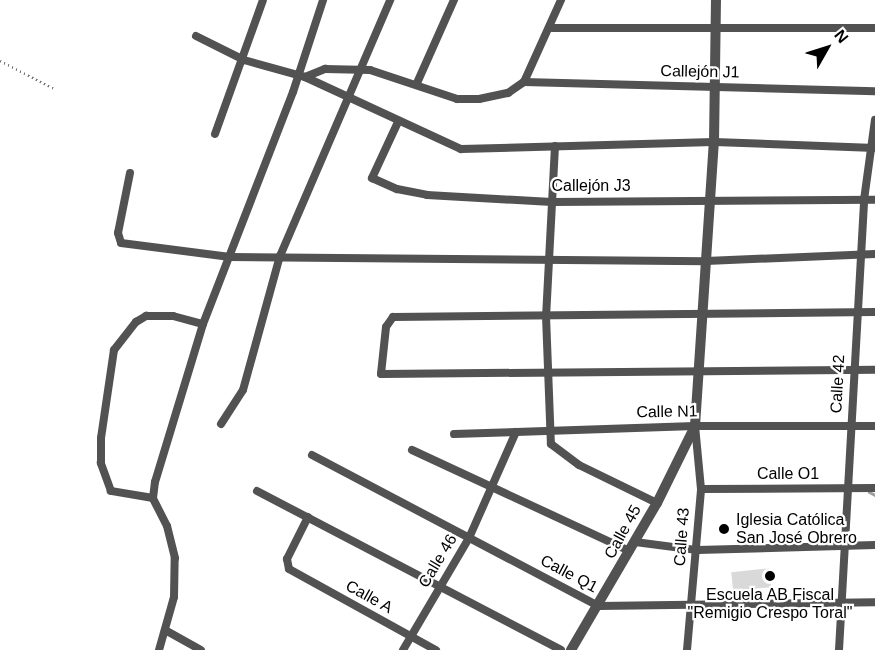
<!DOCTYPE html>
<html>
<head>
<meta charset="utf-8">
<style>
  body { margin:0 }
  #map { position:relative; width:875px; height:650px; overflow:hidden; background:#fff; font-family:Arial,sans-serif }
  div>[style] { position:absolute }
  .green>* { inset:0; background:#d9d9d9; transform-origin:0 0 }
  .stream>* { height:3px; margin:-1.5px; padding:0 1.5px; transform-origin:1.5px; border-radius:1.5px; background:#a0a0a0 }
  .path>* { height:1.5px; margin-top:-0.75px; transform-origin:0; background:repeating-linear-gradient(90deg,#747474 0 1.5px,transparent 0 4.5px) }
  .minor>* { height:8px; margin:-4px; padding:0 4px; transform-origin:4px; border-radius:4px; background:#525252 }
  .tertiary>* { height:10px; margin:-5px; padding:0 5px; transform-origin:5px; border-radius:5px; background:#525252 }
  .dots>* { width:16px; height:16px; translate:-50% -50%; box-sizing:border-box; border:3px solid #fff; border-radius:50% }
  span { translate:-50% -50%; white-space:nowrap; text-align:center; line-height:1.15; -webkit-text-stroke:4.5px #fff; paint-order:stroke }
  .street-label { font-size:16px; color:#000 }
  .poi-label { font-size:16px; color:#000 }
  .left { translate:0 -50%; text-align:left }
  .north { position:absolute; left:797px; top:18px; width:60px; height:60px; -webkit-text-stroke:4px #fff; paint-order:stroke; rotate:51deg; font-size:16px; font-weight:700; line-height:24px; text-align:center; color:#000 }
  .north::after { content:''; display:block; margin:auto; width:21px; height:27px; background:#000; clip-path:polygon(50% 0,100% 100%,50% 72%,0 100%) }
</style>
</head>
<body>
<div id="map">
  <div class="green">
    <i style="left:771px;top:568px;width:19px;height:40px;rotate:84deg"></i>
  </div>
  <div class="stream">
    <i style="left:869px;top:492px;width:7px;rotate:27deg"></i>
  </div>
  <div class="path">
    <i style="left:0;top:61px;width:63px;rotate:27.4deg"></i>
  </div>
  <div class="minor">
    <i style="left:552px;top:28px;width:323px"></i>
    <i style="left:196px;top:36px;width:54px;rotate:26.6deg"></i>
    <i style="left:244px;top:60px;width:63px;rotate:15.6deg"></i>
    <i style="left:305px;top:77px;width:172px;rotate:24.8deg"></i>
    <i style="left:461px;top:149px;width:253px;rotate:-1.6deg"></i>
    <i style="left:714px;top:142px;width:161px;rotate:2.1deg"></i>
    <i style="left:305px;top:77px;width:22px;rotate:-22deg"></i>
    <i style="left:325px;top:69px;width:45px;rotate:1.3deg"></i>
    <i style="left:370px;top:70px;width:92px;rotate:18.4deg"></i>
    <i style="left:457px;top:99px;width:22px"></i>
    <i style="left:479px;top:99px;width:30px;rotate:-12deg"></i>
    <i style="left:508px;top:93px;width:19px;rotate:-35deg"></i>
    <i style="left:524px;top:82px;width:90px;rotate:-65.7deg"></i>
    <i style="left:524px;top:82px;width:351px;rotate:1.5deg"></i>
    <i style="left:417px;top:83px;width:91px;rotate:-66deg"></i>
    <i style="left:398px;top:122px;width:62px;rotate:114.9deg"></i>
    <i style="left:372px;top:178px;width:27px;rotate:24deg"></i>
    <i style="left:397px;top:189px;width:31px;rotate:11deg"></i>
    <i style="left:427px;top:195px;width:125px;rotate:3.2deg"></i>
    <i style="left:552px;top:202px;width:323px;rotate:-0.4deg"></i>
    <i style="left:215px;top:134px;width:142px;rotate:-70.3deg"></i>
    <i style="left:555px;top:146px;width:170px;rotate:93deg"></i>
    <i style="left:546px;top:316px;width:128px;rotate:87.8deg"></i>
    <i style="left:551px;top:444px;width:35px;rotate:37deg"></i>
    <i style="left:579px;top:465px;width:87px;rotate:26deg"></i>
    <i style="left:130px;top:173px;width:61px;rotate:101.3deg"></i>
    <i style="left:118px;top:233px;width:10px;rotate:73deg"></i>
    <i style="left:121px;top:243px;width:110px;rotate:7.3deg"></i>
    <i style="left:230px;top:257px;width:476px;rotate:0.5deg"></i>
    <i style="left:706px;top:261px;width:169px;rotate:-2.4deg"></i>
    <i style="left:875px;top:312px;width:482px;rotate:179.4deg"></i>
    <i style="left:393px;top:317px;width:12px;rotate:125deg"></i>
    <i style="left:386px;top:327px;width:47px;rotate:96.1deg"></i>
    <i style="left:381px;top:374px;width:494px;rotate:-0.5deg"></i>
    <i style="left:221px;top:424px;width:40px;rotate:-57.1deg"></i>
    <i style="left:243px;top:390px;width:139px;rotate:-74.6deg"></i>
    <i style="left:280px;top:256px;width:279px;rotate:-66.7deg"></i>
    <i style="left:454px;top:434px;width:62px;rotate:-1.8deg"></i>
    <i style="left:412px;top:450px;width:240px;rotate:24.9deg"></i>
    <i style="left:312px;top:455px;width:324px;rotate:27.8deg"></i>
    <i style="left:599px;top:606px;width:276px;rotate:-0.8deg"></i>
    <i style="left:701px;top:489px;width:174px;rotate:-0.3deg"></i>
    <i style="left:257px;top:491px;width:343px;rotate:27.6deg"></i>
    <i style="left:153px;top:498px;width:43px;rotate:-170.5deg"></i>
    <i style="left:111px;top:491px;width:30px;rotate:-110deg"></i>
    <i style="left:101px;top:463px;width:25px;rotate:-90deg"></i>
    <i style="left:101px;top:438px;width:89px;rotate:-81.6deg"></i>
    <i style="left:114px;top:350px;width:36px;rotate:-52deg"></i>
    <i style="left:136px;top:322px;width:12px;rotate:-31deg"></i>
    <i style="left:146px;top:316px;width:27px"></i>
    <i style="left:173px;top:316px;width:31px;rotate:15deg"></i>
    <i style="left:308px;top:517px;width:47px;rotate:116.6deg"></i>
    <i style="left:287px;top:559px;width:10px;rotate:79deg"></i>
    <i style="left:289px;top:569px;width:168px;rotate:28.9deg"></i>
    <i style="left:635px;top:542px;width:63px;rotate:7.4deg"></i>
    <i style="left:697px;top:550px;width:178px;rotate:-1.6deg"></i>
    <i style="left:165px;top:630px;width:41px;rotate:29.1deg"></i>
    <i style="left:159px;top:650px;width:55px;rotate:-74.2deg"></i>
    <i style="left:174px;top:597px;width:39px;rotate:-89deg"></i>
    <i style="left:175px;top:558px;width:33px;rotate:-104deg"></i>
    <i style="left:167px;top:526px;width:31px;rotate:-117deg"></i>
    <i style="left:153px;top:498px;width:16px;rotate:-83deg"></i>
    <i style="left:155px;top:482px;width:165px;rotate:-73.1deg"></i>
    <i style="left:203px;top:324px;width:249px;rotate:-68.8deg"></i>
    <i style="left:293px;top:92px;width:97px;rotate:-71.9deg"></i>
    <i style="left:403px;top:650px;width:130px;rotate:-59.5deg"></i>
    <i style="left:469px;top:538px;width:116px;rotate:-66.1deg"></i>
    <i style="left:516px;top:432px;width:179px;rotate:-1.9deg"></i>
    <i style="left:695px;top:426px;width:180px"></i>
    <i style="left:687px;top:650px;width:162px;rotate:-85deg"></i>
    <i style="left:701px;top:489px;width:63px;rotate:-95.4deg"></i>
    <i style="left:839px;top:650px;width:451px;rotate:-86.8deg"></i>
    <i style="left:864px;top:200px;width:81px;rotate:-82.2deg"></i>
  </div>
  <div class="tertiary">
    <i style="left:571px;top:650px;width:170px;rotate:-59.7deg"></i>
    <i style="left:657px;top:503px;width:86px;rotate:-63.7deg"></i>
    <i style="left:695px;top:426px;width:285px;rotate:-86.2deg"></i>
    <i style="left:714px;top:142px;width:142px;rotate:-89.2deg"></i>
  </div>
  <div class="dots">
    <i style="left:724px;top:529px;background:#000"></i>
    <i style="left:770px;top:576px;background:#000"></i>
  </div>
  <div class="street-label">
    <span style="left:700px;top:72px;rotate:1deg">Callejón J1</span>
    <span style="left:591px;top:186px">Callejón J3</span>
    <span style="left:838px;top:384px;rotate:-87deg">Calle 42</span>
    <span style="left:667px;top:412px;rotate:-1deg">Calle N1</span>
    <span style="left:788px;top:474px">Calle O1</span>
    <span style="left:623px;top:532px;rotate:-61deg">Calle 45</span>
    <span style="left:682px;top:537px;rotate:-86deg">Calle 43</span>
    <span style="left:438px;top:561px;rotate:-59deg">Calle 46</span>
    <span style="left:569px;top:574px;rotate:28deg">Calle Q1</span>
    <span style="left:369px;top:597px;rotate:29deg">Calle A</span>
  </div>
  <div class="poi-label">
    <span class="left" style="left:736px;top:529px">Iglesia Católica<br>San José Obrero</span>
    <span style="left:770px;top:604px">Escuela AB Fiscal<br>"Remigio Crespo Toral"</span>
  </div>
  <div class="north">N</div>
</div>
</body>
</html>
